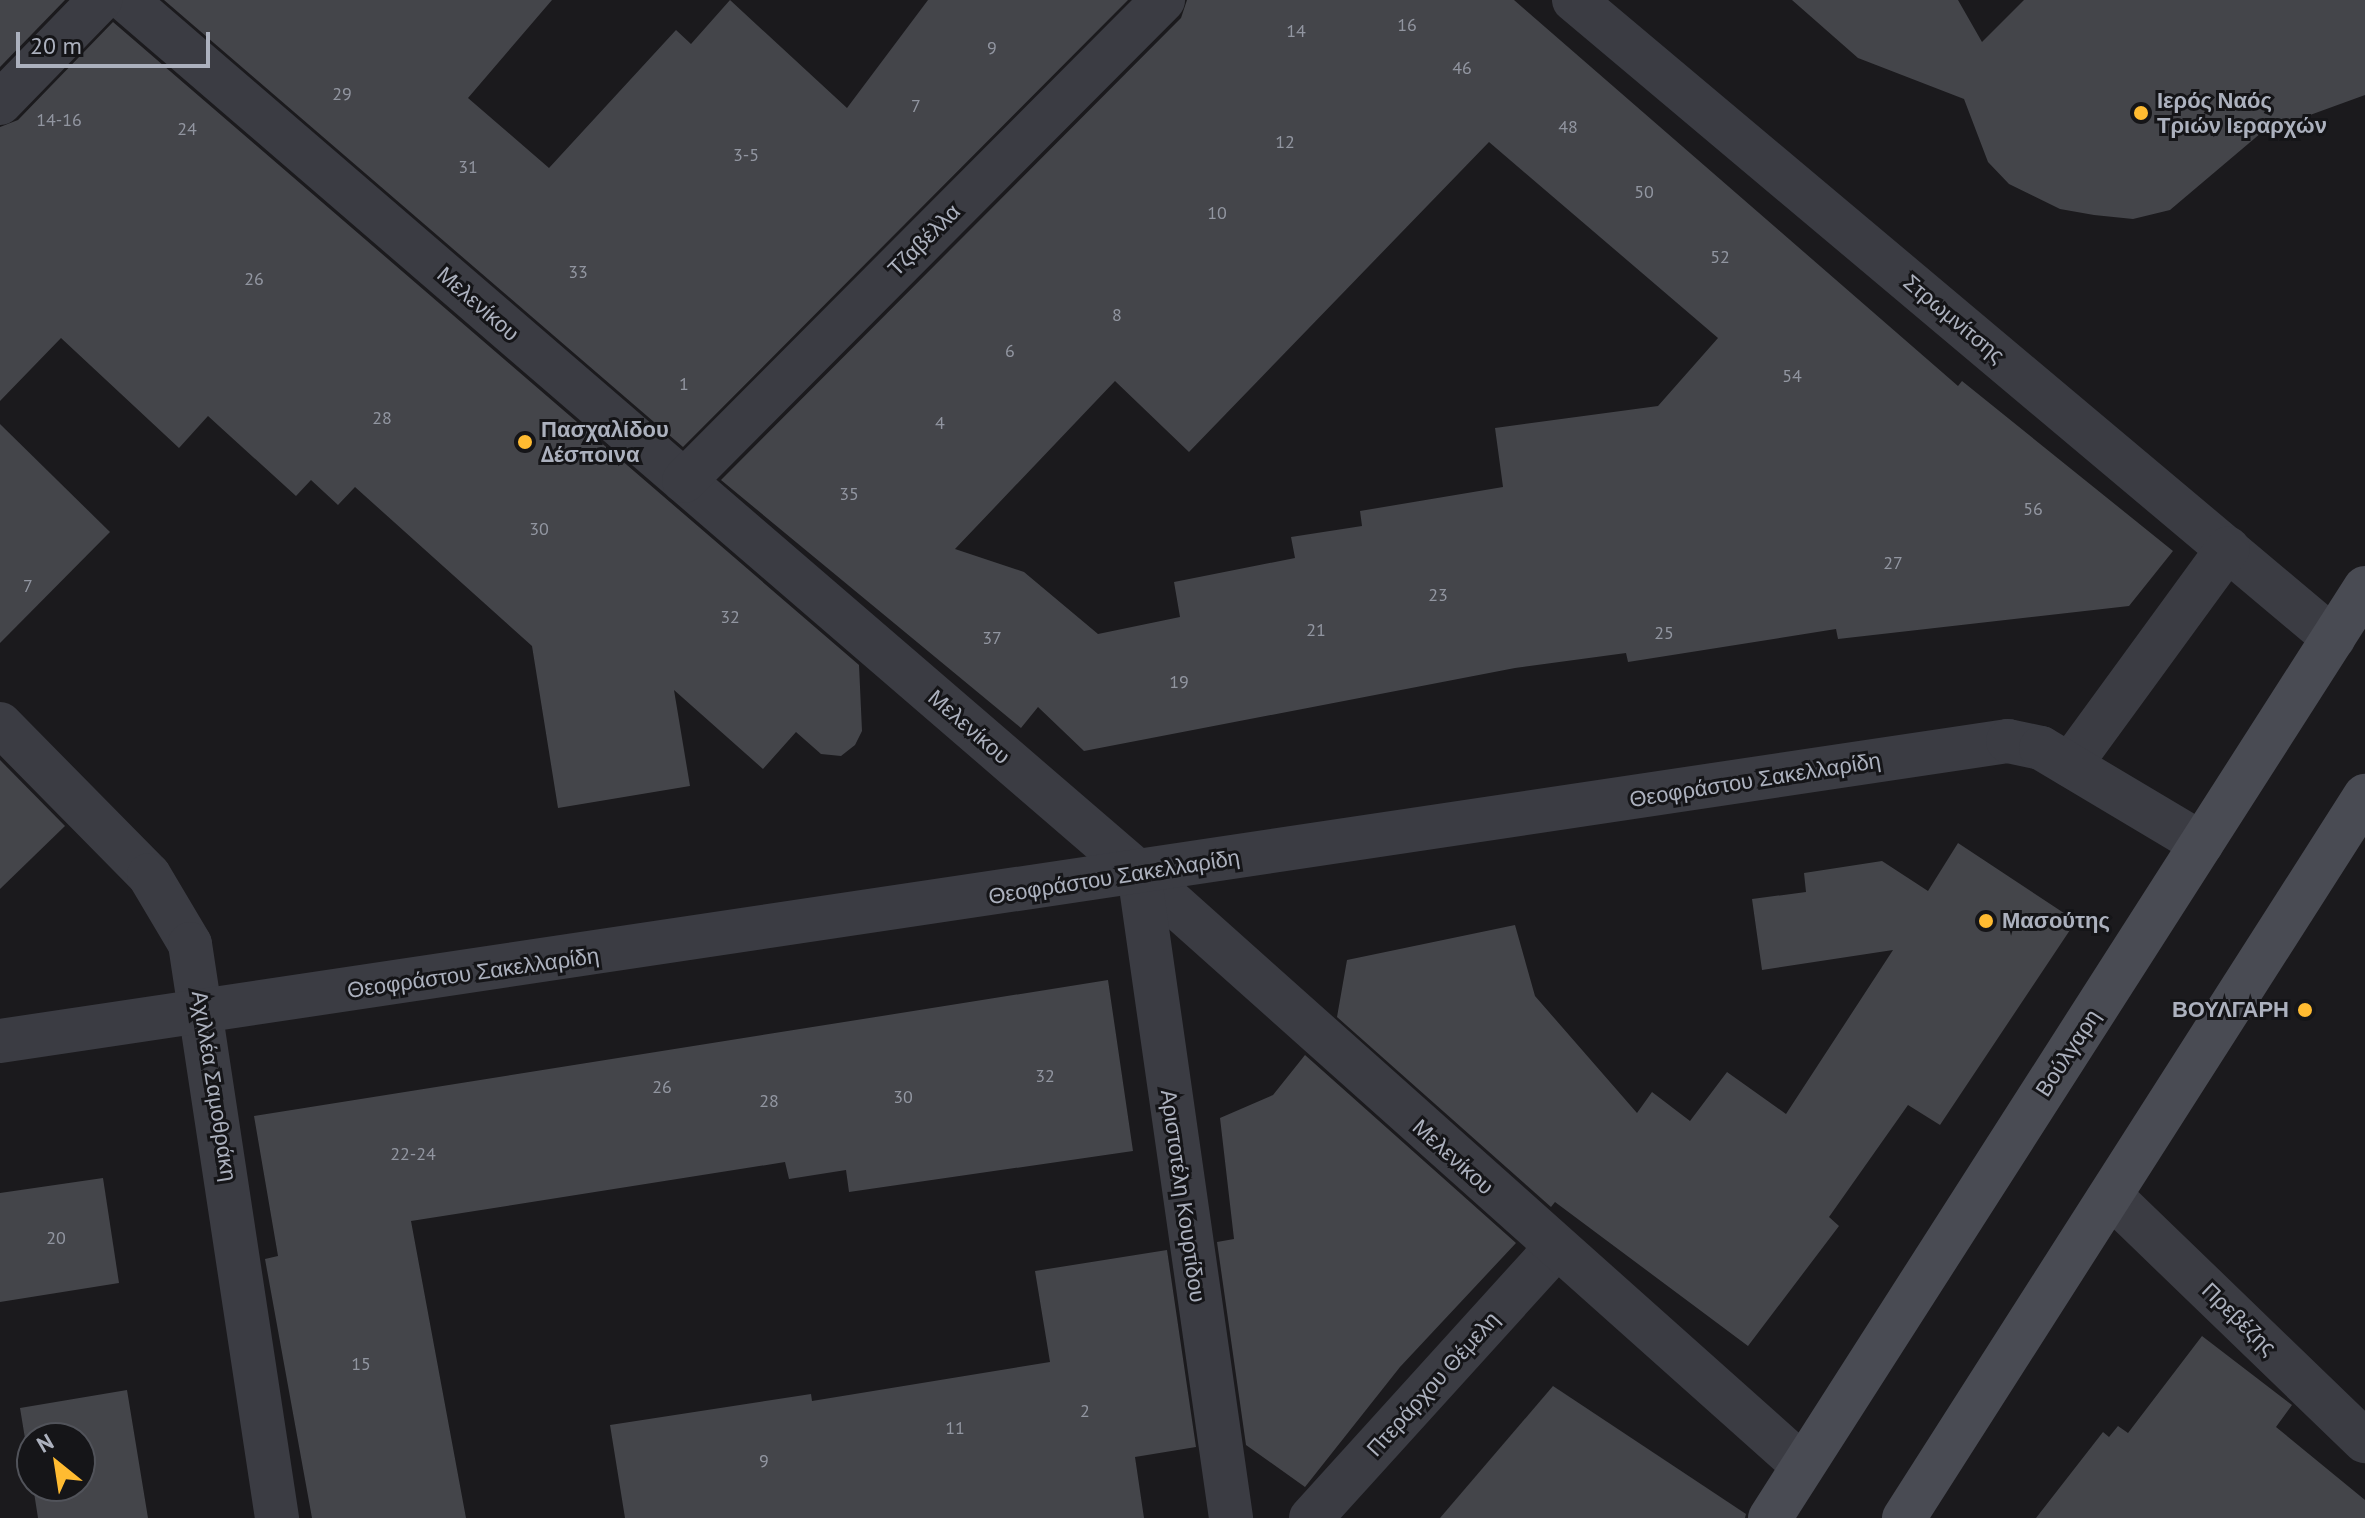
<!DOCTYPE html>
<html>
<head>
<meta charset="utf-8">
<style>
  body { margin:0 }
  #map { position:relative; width:2365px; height:1518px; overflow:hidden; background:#1b1a1d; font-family:"PT Sans",sans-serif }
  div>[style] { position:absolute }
  .building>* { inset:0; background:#44454a }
  .pedestrian>* { height:44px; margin:-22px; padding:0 22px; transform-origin:22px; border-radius:22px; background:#3b3c43 }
  .minor>* { height:44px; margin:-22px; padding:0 22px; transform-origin:22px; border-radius:22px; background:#3b3c43 }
  .secondary>* { height:44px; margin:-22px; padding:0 22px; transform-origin:22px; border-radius:22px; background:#494b53 }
  .dots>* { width:22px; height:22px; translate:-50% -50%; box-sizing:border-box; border:4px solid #151518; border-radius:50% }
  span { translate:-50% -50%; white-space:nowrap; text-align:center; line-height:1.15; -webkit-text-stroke:6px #151518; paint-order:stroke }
  .number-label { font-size:18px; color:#9296a1 }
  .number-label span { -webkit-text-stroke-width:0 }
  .poi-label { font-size:22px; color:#acb1be; font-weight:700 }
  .left { translate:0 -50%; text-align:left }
  .right { translate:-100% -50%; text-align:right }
  .street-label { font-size:22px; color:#acb1be }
  .north { position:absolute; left:16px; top:1422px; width:80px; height:80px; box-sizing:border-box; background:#151518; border:2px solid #51535a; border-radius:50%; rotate:330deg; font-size:22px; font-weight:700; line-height:32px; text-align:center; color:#acb1be }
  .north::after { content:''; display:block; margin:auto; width:28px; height:36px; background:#ffbb31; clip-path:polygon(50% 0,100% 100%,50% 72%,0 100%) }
  .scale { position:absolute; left:16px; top:32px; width:194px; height:36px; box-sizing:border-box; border:4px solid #acb1be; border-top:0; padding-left:10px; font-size:24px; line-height:28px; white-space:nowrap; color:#acb1be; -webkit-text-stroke:6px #151518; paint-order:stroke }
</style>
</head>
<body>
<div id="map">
  <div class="building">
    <i style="clip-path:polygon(0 0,65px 0,0 67px)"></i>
    <i style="clip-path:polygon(164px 0,552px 0,468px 98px,549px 168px,676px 30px,691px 44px,730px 0,847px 108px,928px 0,1128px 0,683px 447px)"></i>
    <i style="clip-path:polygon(evenodd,1187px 0,1514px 0,1958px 386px,1962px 381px,2173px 551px,2129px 606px,1838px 639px,1836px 629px,1628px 662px,1626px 653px,1515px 668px,1084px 751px,1038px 707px,1021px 728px,721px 480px,1181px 18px,1187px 0,1489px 142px,1718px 338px,1658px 406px,1495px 428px,1503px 487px,1360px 511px,1362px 526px,1291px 537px,1295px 558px,1174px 582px,1180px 617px,1098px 634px,1024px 572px,955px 549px,1115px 381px,1189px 452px,1489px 142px)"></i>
    <i style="clip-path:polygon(1792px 0,1958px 0,1982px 42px,2024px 0,2365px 0,2365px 95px,2261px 133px,2170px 210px,2133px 219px,2094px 215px,2060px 209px,2009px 184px,1988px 162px,1964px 99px,1858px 58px)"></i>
    <i style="clip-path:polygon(113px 22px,859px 665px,862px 731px,855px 745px,841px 756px,821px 754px,796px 732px,763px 769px,674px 690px,690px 786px,558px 808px,532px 646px,355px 487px,338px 505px,311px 480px,296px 496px,208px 416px,179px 448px,61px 338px,0 401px,0 127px,18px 120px)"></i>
    <i style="clip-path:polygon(0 424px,110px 532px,0 643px)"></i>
    <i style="clip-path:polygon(0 760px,65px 826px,0 889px)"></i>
    <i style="clip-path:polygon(1958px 843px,2076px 921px,1940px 1125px,1908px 1105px,1829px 1217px,1839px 1226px,1748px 1346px,1555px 1202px,1551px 1207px,1337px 1017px,1347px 960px,1515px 925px,1535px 996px,1637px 1113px,1652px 1092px,1690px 1121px,1727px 1072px,1786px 1114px,1893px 950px,1762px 970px,1752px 899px,1806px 892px,1804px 873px,1882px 861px,1928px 891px)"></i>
    <i style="clip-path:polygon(1108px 980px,1133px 1151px,849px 1192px,846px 1170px,789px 1179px,785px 1162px,411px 1221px,466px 1518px,312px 1518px,265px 1259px,278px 1256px,254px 1116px)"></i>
    <i style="clip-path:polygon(1305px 1055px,1516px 1243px,1400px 1367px,1305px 1487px,1246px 1445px,1217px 1242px,1234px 1239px,1220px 1118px,1273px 1095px)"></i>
    <i style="clip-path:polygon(103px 1178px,119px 1283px,0 1302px,0 1193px)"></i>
    <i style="clip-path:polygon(1167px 1250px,1196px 1447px,1135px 1457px,1144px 1518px,625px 1518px,610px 1425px,811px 1394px,812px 1401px,1050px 1362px,1035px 1271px)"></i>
    <i style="clip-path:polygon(2202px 1336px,2292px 1405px,2276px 1427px,2365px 1500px,2365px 1518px,2036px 1518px,2103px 1432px,2109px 1437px,2118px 1426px,2128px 1433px)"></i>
    <i style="clip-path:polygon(1553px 1386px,1746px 1514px,1745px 1518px,1440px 1518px)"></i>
    <i style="clip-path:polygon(127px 1390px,148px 1518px,38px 1518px,33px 1486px,80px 1486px,80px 1438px,32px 1438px,32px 1481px,20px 1408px)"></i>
  </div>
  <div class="pedestrian">
    <i style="left:1311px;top:1518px;width:363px;rotate:-47.8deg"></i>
  </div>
  <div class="minor">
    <i style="left:126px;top:0;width:1337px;rotate:40.75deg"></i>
    <i style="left:1139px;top:873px;width:889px;rotate:41.76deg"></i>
    <i style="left:1574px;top:0;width:992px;rotate:40.05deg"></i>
    <i style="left:0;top:103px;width:144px;rotate:-45.8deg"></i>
    <i style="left:684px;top:481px;width:679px;rotate:-45.12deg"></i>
    <i style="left:0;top:724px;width:212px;rotate:45.4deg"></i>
    <i style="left:149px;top:875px;width:80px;rotate:59.3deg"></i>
    <i style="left:190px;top:944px;width:581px;rotate:81.38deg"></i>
    <i style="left:2070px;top:765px;width:268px;rotate:-53.9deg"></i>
    <i style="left:1139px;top:873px;width:652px;rotate:81.88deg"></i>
    <i style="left:0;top:1041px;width:2030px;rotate:-8.5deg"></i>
    <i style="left:2008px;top:741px;width:34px;rotate:12deg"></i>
    <i style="left:2041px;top:748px;width:187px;rotate:30.8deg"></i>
    <i style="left:2113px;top:1198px;width:350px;rotate:44deg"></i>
  </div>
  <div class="secondary">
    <i style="left:1770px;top:1518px;width:1104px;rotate:-57.39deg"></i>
    <i style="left:1904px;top:1518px;width:857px;rotate:-57.44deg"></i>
  </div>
  <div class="dots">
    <i style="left:2141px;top:113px;background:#ffbb31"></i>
    <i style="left:525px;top:442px;background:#ffbb31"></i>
    <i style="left:1986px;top:921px;background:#ffbb31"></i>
    <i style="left:2305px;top:1010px;background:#ffbb31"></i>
  </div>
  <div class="number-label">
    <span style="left:1407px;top:25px">16</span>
    <span style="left:1296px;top:31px">14</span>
    <span style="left:992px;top:48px">9</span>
    <span style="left:1462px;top:68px">46</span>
    <span style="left:342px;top:94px">29</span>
    <span style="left:916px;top:106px">7</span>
    <span style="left:59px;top:120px">14-16</span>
    <span style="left:1568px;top:127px">48</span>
    <span style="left:187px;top:129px">24</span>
    <span style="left:1285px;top:142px">12</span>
    <span style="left:746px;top:155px">3-5</span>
    <span style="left:468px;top:167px">31</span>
    <span style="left:1644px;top:192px">50</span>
    <span style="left:1217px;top:213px">10</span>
    <span style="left:1720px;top:257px">52</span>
    <span style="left:578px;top:272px">33</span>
    <span style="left:254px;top:279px">26</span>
    <span style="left:1117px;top:315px">8</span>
    <span style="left:1010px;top:351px">6</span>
    <span style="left:1792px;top:376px">54</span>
    <span style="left:684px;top:384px">1</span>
    <span style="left:382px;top:418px">28</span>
    <span style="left:940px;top:423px">4</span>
    <span style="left:849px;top:494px">35</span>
    <span style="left:2033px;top:509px">56</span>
    <span style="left:539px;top:529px">30</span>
    <span style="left:1893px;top:563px">27</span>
    <span style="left:28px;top:586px">7</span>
    <span style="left:1438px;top:595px">23</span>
    <span style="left:730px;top:617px">32</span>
    <span style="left:1316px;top:630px">21</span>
    <span style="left:1664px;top:633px">25</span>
    <span style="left:992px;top:638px">37</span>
    <span style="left:1179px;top:682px">19</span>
    <span style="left:1045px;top:1076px">32</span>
    <span style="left:662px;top:1087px">26</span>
    <span style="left:903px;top:1097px">30</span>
    <span style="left:769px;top:1101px">28</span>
    <span style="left:413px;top:1154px">22-24</span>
    <span style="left:56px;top:1238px">20</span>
    <span style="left:361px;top:1364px">15</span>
    <span style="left:1085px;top:1411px">2</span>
    <span style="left:955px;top:1428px">11</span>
    <span style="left:764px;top:1461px">9</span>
  </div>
  <div class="poi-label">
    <span class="left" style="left:2157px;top:113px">Ιερός Ναός<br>Τριών Ιεραρχών</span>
    <span class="left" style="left:541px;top:442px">Πασχαλίδου<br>Δέσποινα</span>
    <span class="left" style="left:2002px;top:921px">Μασούτης</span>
    <span class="right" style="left:2289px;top:1010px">ΒΟΥΛΓΑΡΗ</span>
  </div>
  <div class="street-label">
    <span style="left:924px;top:240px;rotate:-45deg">Τζαβέλλα</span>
    <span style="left:478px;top:304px;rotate:41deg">Μελενίκου</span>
    <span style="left:1954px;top:319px;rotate:40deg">Στρωμνίτσης</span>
    <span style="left:969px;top:727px;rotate:41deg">Μελενίκου</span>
    <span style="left:1755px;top:780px;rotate:-9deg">Θεοφράστου Σακελλαρίδη</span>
    <span style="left:1114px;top:877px;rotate:-9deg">Θεοφράστου Σακελλαρίδη</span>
    <span style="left:473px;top:973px;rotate:-8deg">Θεοφράστου Σακελλαρίδη</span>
    <span style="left:2068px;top:1053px;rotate:-57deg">Βούλγαρη</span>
    <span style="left:214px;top:1086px;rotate:81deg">Αχιλλέα Σαμοθράκη</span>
    <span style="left:1453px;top:1157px;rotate:42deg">Μελενίκου</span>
    <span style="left:1183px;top:1196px;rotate:82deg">Αριστοτέλη Κουρτίδου</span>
    <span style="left:2239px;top:1319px;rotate:44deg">Πρεβέζης</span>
    <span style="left:1433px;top:1384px;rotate:-48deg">Πτεράρχου Θέμελη</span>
  </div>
  <div class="north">N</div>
  <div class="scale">20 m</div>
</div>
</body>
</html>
